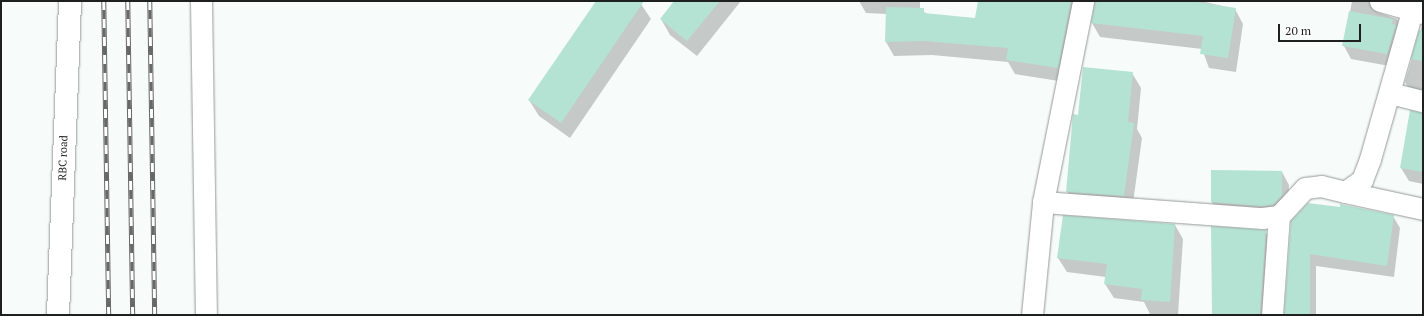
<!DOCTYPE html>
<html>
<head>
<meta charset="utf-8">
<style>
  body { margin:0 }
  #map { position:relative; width:1424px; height:316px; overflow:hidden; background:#f7fcfa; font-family:"PT Serif",serif }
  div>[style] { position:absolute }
  .shadow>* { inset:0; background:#0003 }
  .building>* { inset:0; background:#b5e3d3 }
  .roads { filter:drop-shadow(0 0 1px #949997) drop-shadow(0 0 1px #949997) }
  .street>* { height:21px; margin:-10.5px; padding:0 10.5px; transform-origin:10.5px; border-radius:10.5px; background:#fff }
  .secondary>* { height:22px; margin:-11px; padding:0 11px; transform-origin:11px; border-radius:11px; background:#fff }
  .rail>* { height:4.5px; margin-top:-2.25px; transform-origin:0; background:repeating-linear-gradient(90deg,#fff 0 9px,#666967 0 18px); box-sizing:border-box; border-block:1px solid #666967 }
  span { translate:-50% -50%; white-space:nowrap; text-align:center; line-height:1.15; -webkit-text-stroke:3px #fff; paint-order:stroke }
  .street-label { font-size:11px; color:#1e201f }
  .frame { position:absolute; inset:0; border:2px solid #1e201f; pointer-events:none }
  .scale { position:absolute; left:1278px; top:24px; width:83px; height:18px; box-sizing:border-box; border:2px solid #1e201f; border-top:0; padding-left:5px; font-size:12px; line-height:14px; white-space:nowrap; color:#1e201f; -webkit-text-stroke:3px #fff; paint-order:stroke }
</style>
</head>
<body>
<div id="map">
  <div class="shadow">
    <i style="clip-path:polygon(597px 1px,639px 1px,651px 19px,570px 138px,539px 116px,529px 100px)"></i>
    <i style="clip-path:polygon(676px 1px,741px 1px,697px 56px,670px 35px,661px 19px)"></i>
    <i style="clip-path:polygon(859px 1px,920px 1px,920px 9px,927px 14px,976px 19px,979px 1px,1201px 1px,1235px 9px,1243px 24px,1236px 72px,1209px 68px,1202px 49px,1100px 37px,1092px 23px,1095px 3px,1082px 7px,1065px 82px,1015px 74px,1008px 62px,932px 55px,894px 56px,886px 42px,886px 14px,866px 13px)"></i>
    <i style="clip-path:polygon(1352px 1px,1423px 1px,1379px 6px,1377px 12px,1397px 19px,1405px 32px,1395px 67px,1351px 59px,1344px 46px)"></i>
    <i style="clip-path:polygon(1422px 25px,1423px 25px,1423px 99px,1413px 96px,1405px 82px)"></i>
    <i style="clip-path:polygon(1132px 73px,1141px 88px,1137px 129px,1142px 138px,1132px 210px,1075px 206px,1067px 191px,1079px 116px)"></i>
    <i style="clip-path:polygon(1423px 113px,1423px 184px,1409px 181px,1401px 168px)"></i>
    <i style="clip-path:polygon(1282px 172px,1289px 185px,1288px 208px,1219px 215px,1212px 202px)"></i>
    <i style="clip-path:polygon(1393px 216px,1400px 228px,1394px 277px,1316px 266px,1316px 315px,1285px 315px,1292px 221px)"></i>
    <i style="clip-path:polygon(1175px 225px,1183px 239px,1178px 315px,1150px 314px,1144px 302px,1114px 298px,1105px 284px,1106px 277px,1067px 272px,1058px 258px)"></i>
    <i style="clip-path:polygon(1265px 231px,1272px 243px,1267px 315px,1212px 315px)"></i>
  </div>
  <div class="building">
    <i style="clip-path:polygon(596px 1px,644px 1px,561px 123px,528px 100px)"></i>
    <i style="clip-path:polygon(674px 1px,720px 1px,687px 41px,660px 19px)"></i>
    <i style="clip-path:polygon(978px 1px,1071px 1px,1058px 68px,1006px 60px,1008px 48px,923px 41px,885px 42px,886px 7px,924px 8px,924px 13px,975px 18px)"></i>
    <i style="clip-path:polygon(1095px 1px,1190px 1px,1236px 8px,1228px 58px,1200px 54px,1203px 36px,1091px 23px)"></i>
    <i style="clip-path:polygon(1349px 11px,1393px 19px,1392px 24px,1396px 25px,1387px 54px,1342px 46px)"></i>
    <i style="clip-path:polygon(1419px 30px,1423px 30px,1423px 61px,1411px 59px)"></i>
    <i style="clip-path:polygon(1083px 67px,1133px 72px,1128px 122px,1134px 123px,1124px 196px,1066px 192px,1073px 114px,1078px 115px)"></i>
    <i style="clip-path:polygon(1410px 110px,1423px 113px,1423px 172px,1400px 168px)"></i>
    <i style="clip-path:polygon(1211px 170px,1282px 171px,1282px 195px,1273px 205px,1262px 206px,1211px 202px)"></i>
    <i style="clip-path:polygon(1308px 203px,1340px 207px,1340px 204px,1394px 215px,1387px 266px,1310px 254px,1310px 315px,1284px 315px,1291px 221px)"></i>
    <i style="clip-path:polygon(1063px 215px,1175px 224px,1170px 302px,1141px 300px,1142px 289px,1104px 284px,1107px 264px,1057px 258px)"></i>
    <i style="clip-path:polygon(1211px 226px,1266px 230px,1260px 315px,1212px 315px)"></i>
  </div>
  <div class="roads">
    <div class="street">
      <i style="left:201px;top:1px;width:314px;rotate:89.1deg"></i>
      <i style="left:1380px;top:1px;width:45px;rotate:15.6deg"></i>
      <i style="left:1390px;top:93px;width:34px;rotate:14deg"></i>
      <i style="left:1345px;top:192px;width:80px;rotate:12.3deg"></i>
      <i style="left:1043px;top:202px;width:220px;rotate:4.2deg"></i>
      <i style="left:1262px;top:218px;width:17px;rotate:-7deg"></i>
      <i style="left:1279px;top:216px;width:38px;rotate:-47deg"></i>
      <i style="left:1305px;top:188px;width:16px;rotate:-7deg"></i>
      <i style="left:1321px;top:186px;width:25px;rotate:14deg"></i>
      <i style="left:1345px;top:192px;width:21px;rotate:-35deg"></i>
      <i style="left:1362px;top:180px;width:22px;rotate:-69deg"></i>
      <i style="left:1370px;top:159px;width:164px;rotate:-74.1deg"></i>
      <i style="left:1032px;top:315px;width:114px;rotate:-84.4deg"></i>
      <i style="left:1043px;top:202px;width:205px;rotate:-78.7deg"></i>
      <i style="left:1272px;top:315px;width:99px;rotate:-86deg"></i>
    </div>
    <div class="secondary">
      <i style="left:58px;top:315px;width:314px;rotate:-87.8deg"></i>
    </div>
  </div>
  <div class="rail">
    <i style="left:104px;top:1px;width:314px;rotate:89.1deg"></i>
    <i style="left:128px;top:1px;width:314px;rotate:89.1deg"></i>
    <i style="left:150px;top:1px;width:314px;rotate:89.1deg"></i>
  </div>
  <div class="street-label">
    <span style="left:63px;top:158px;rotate:-88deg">RBC road</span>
  </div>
  <div class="frame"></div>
  <div class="scale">20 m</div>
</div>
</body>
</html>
